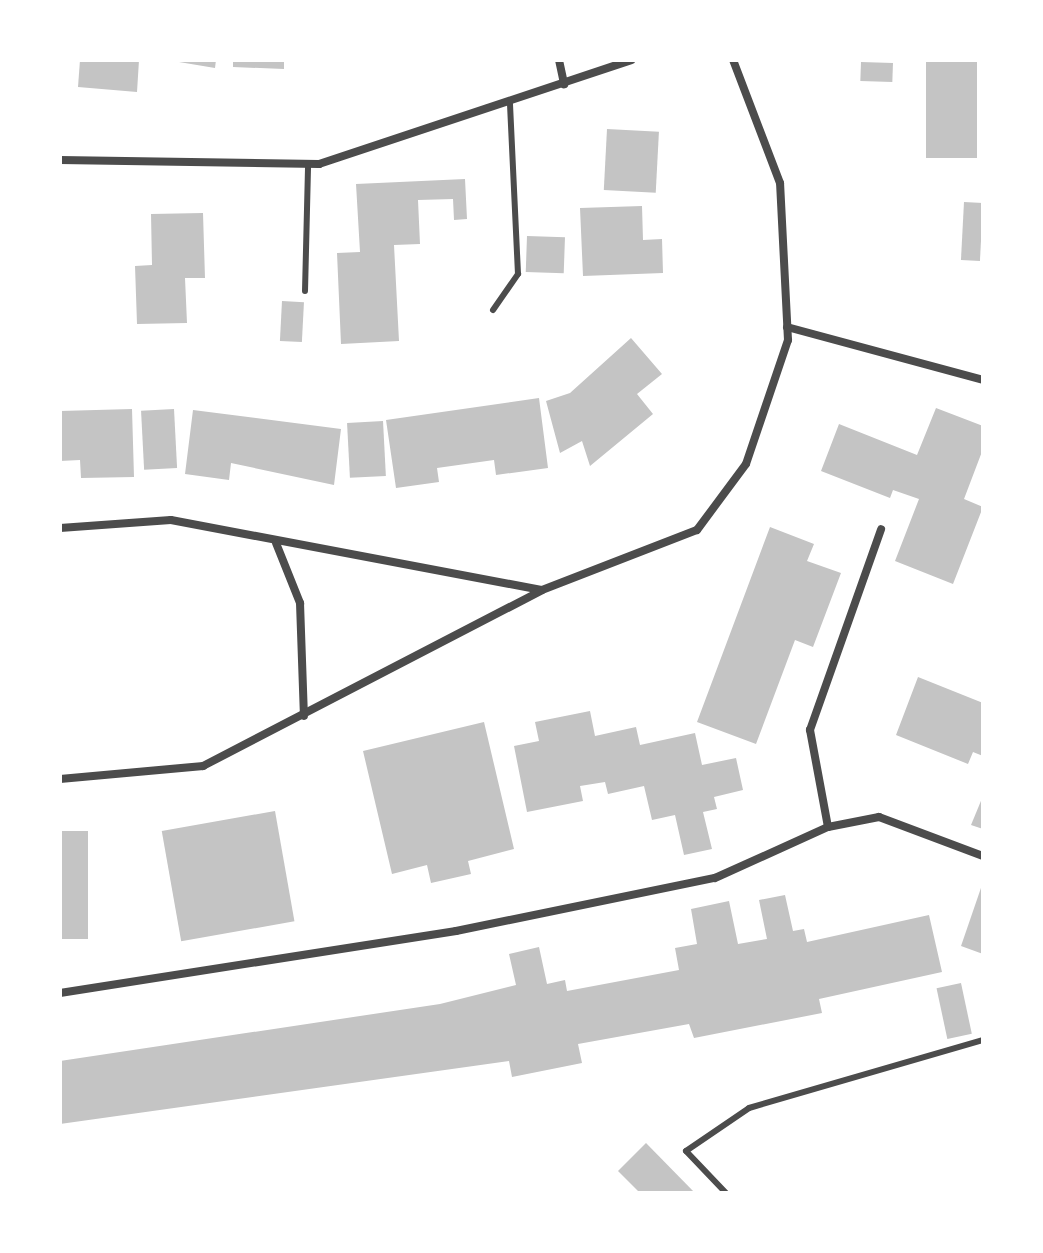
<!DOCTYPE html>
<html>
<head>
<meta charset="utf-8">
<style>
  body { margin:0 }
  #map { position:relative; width:1043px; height:1253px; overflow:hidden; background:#fff; font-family:Manrope,sans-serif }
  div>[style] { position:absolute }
  .building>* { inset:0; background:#c4c4c4; transform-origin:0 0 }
  .service>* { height:6px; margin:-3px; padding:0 3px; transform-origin:3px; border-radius:3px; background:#4c4c4c }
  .minor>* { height:8px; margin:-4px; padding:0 4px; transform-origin:4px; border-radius:4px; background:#4c4c4c }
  span { translate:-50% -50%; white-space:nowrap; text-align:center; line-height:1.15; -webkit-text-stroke:8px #fff; paint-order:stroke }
  .frame { position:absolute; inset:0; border:62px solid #fff; pointer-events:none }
</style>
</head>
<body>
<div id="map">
  <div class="building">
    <i style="clip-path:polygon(80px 60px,139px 60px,137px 92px,78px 87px)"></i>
    <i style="clip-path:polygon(167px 60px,216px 60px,215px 68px)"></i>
    <i style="clip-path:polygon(233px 60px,284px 60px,284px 69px,233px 67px)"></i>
    <i style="left:926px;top:60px;width:51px;height:98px"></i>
    <i style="left:861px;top:62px;width:32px;height:19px;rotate:2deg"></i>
    <i style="left:607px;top:129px;width:52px;height:61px;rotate:3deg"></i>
    <i style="clip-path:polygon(465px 179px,467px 219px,454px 220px,453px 199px,418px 200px,420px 244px,394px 245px,399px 341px,341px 344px,337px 253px,360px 252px,356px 184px)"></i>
    <i style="left:964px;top:202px;width:19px;height:58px;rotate:3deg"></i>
    <i style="clip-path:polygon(642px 206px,643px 240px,662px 239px,663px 273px,583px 276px,580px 208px)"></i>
    <i style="clip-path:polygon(203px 213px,205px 278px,185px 278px,187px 323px,137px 324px,135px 266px,152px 265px,151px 214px)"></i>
    <i style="left:527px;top:236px;width:38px;height:36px;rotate:2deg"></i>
    <i style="left:282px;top:301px;width:22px;height:40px;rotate:3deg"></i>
    <i style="clip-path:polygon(631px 338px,662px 374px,637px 394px,653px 414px,590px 466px,582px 441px,560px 453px,546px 401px,570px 393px)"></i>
    <i style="clip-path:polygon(539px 398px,548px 468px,496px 475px,494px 460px,437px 468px,439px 482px,396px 488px,386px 420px)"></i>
    <i style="clip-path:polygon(936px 408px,983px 426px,983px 449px,964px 499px,983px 507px,953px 584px,895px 561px,919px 499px,893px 490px,890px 498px,821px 471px,839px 424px,917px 455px)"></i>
    <i style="clip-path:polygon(132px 409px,134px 477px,81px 478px,80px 460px,60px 461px,60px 411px)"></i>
    <i style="left:174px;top:409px;width:59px;height:33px;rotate:87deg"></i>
    <i style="clip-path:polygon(193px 410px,341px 429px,334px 485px,231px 463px,229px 480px,185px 474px)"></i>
    <i style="left:383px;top:421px;width:55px;height:36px;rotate:87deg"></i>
    <i style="clip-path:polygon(770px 527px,814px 544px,807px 561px,841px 573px,813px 647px,795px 640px,756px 744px,697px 722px)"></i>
    <i style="clip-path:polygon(918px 677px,983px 703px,983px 756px,973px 752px,968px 764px,896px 735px)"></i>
    <i style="clip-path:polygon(590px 711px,595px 736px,636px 727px,640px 745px,695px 733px,702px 765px,736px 758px,743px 790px,714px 797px,717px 809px,703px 812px,712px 849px,684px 855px,675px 815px,652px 820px,644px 786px,608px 794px,605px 782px,580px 786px,583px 801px,527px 812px,514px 746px,539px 741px,535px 722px)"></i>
    <i style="clip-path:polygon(484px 722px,514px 849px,468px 861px,471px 874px,431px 883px,427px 865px,392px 874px,363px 751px)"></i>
    <i style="clip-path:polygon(983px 796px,983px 829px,971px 825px)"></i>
    <i style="left:275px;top:811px;width:112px;height:115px;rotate:80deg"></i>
    <i style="left:60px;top:831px;width:28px;height:108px"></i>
    <i style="clip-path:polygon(983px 882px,983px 954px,961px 946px)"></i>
    <i style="clip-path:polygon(785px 895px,793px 931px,804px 929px,807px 942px,929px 915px,942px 972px,819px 999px,822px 1013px,694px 1038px,689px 1024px,578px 1044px,582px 1063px,512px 1077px,509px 1061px,60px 1124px,60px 1061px,440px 1004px,516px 985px,509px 954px,539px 947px,547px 984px,565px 980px,567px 991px,679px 970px,675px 948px,697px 944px,691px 909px,729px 901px,738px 944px,767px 939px,759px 900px)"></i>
    <i style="left:961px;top:983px;width:52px;height:25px;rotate:78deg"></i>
    <i style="clip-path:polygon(646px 1143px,695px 1193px,640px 1193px,618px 1171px)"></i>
  </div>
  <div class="service">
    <i style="left:305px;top:291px;width:127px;rotate:-88.6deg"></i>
    <i style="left:493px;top:310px;width:44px;rotate:-55.2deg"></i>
    <i style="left:518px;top:274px;width:172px;rotate:-92.7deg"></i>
    <i style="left:726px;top:1193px;width:58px;rotate:-133.6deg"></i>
    <i style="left:686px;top:1151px;width:76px;rotate:-34.3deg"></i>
    <i style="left:749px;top:1108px;width:244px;rotate:-16.2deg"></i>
  </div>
  <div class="minor">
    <i style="left:559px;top:60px;width:25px;rotate:78deg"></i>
    <i style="left:60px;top:160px;width:259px;rotate:0.9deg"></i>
    <i style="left:319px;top:164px;width:329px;rotate:-18.4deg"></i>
    <i style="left:787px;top:327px;width:203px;rotate:15.1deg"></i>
    <i style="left:60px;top:528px;width:111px;rotate:-4.1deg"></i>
    <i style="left:171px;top:520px;width:377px;rotate:10.7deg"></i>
    <i style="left:276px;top:543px;width:65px;rotate:68.2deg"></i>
    <i style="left:300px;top:603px;width:113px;rotate:88deg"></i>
    <i style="left:60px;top:779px;width:144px;rotate:-5.2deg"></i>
    <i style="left:203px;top:766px;width:382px;rotate:-27.4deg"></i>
    <i style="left:542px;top:590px;width:166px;rotate:-21.2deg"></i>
    <i style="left:697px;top:530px;width:82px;rotate:-53.4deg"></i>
    <i style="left:746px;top:464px;width:131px;rotate:-71.3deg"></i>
    <i style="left:788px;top:340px;width:157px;rotate:-92.9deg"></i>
    <i style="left:780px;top:183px;width:132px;rotate:-110.9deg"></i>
    <i style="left:828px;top:827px;width:99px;rotate:-100.5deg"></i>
    <i style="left:810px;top:730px;width:213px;rotate:-70.5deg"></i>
    <i style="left:60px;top:993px;width:401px;rotate:-8.9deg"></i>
    <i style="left:456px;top:931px;width:264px;rotate:-11.6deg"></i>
    <i style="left:715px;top:878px;width:124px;rotate:-24.3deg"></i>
    <i style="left:828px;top:827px;width:52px;rotate:-11.1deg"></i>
    <i style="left:879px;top:817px;width:111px;rotate:20.6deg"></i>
  </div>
  <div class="frame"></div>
</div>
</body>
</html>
